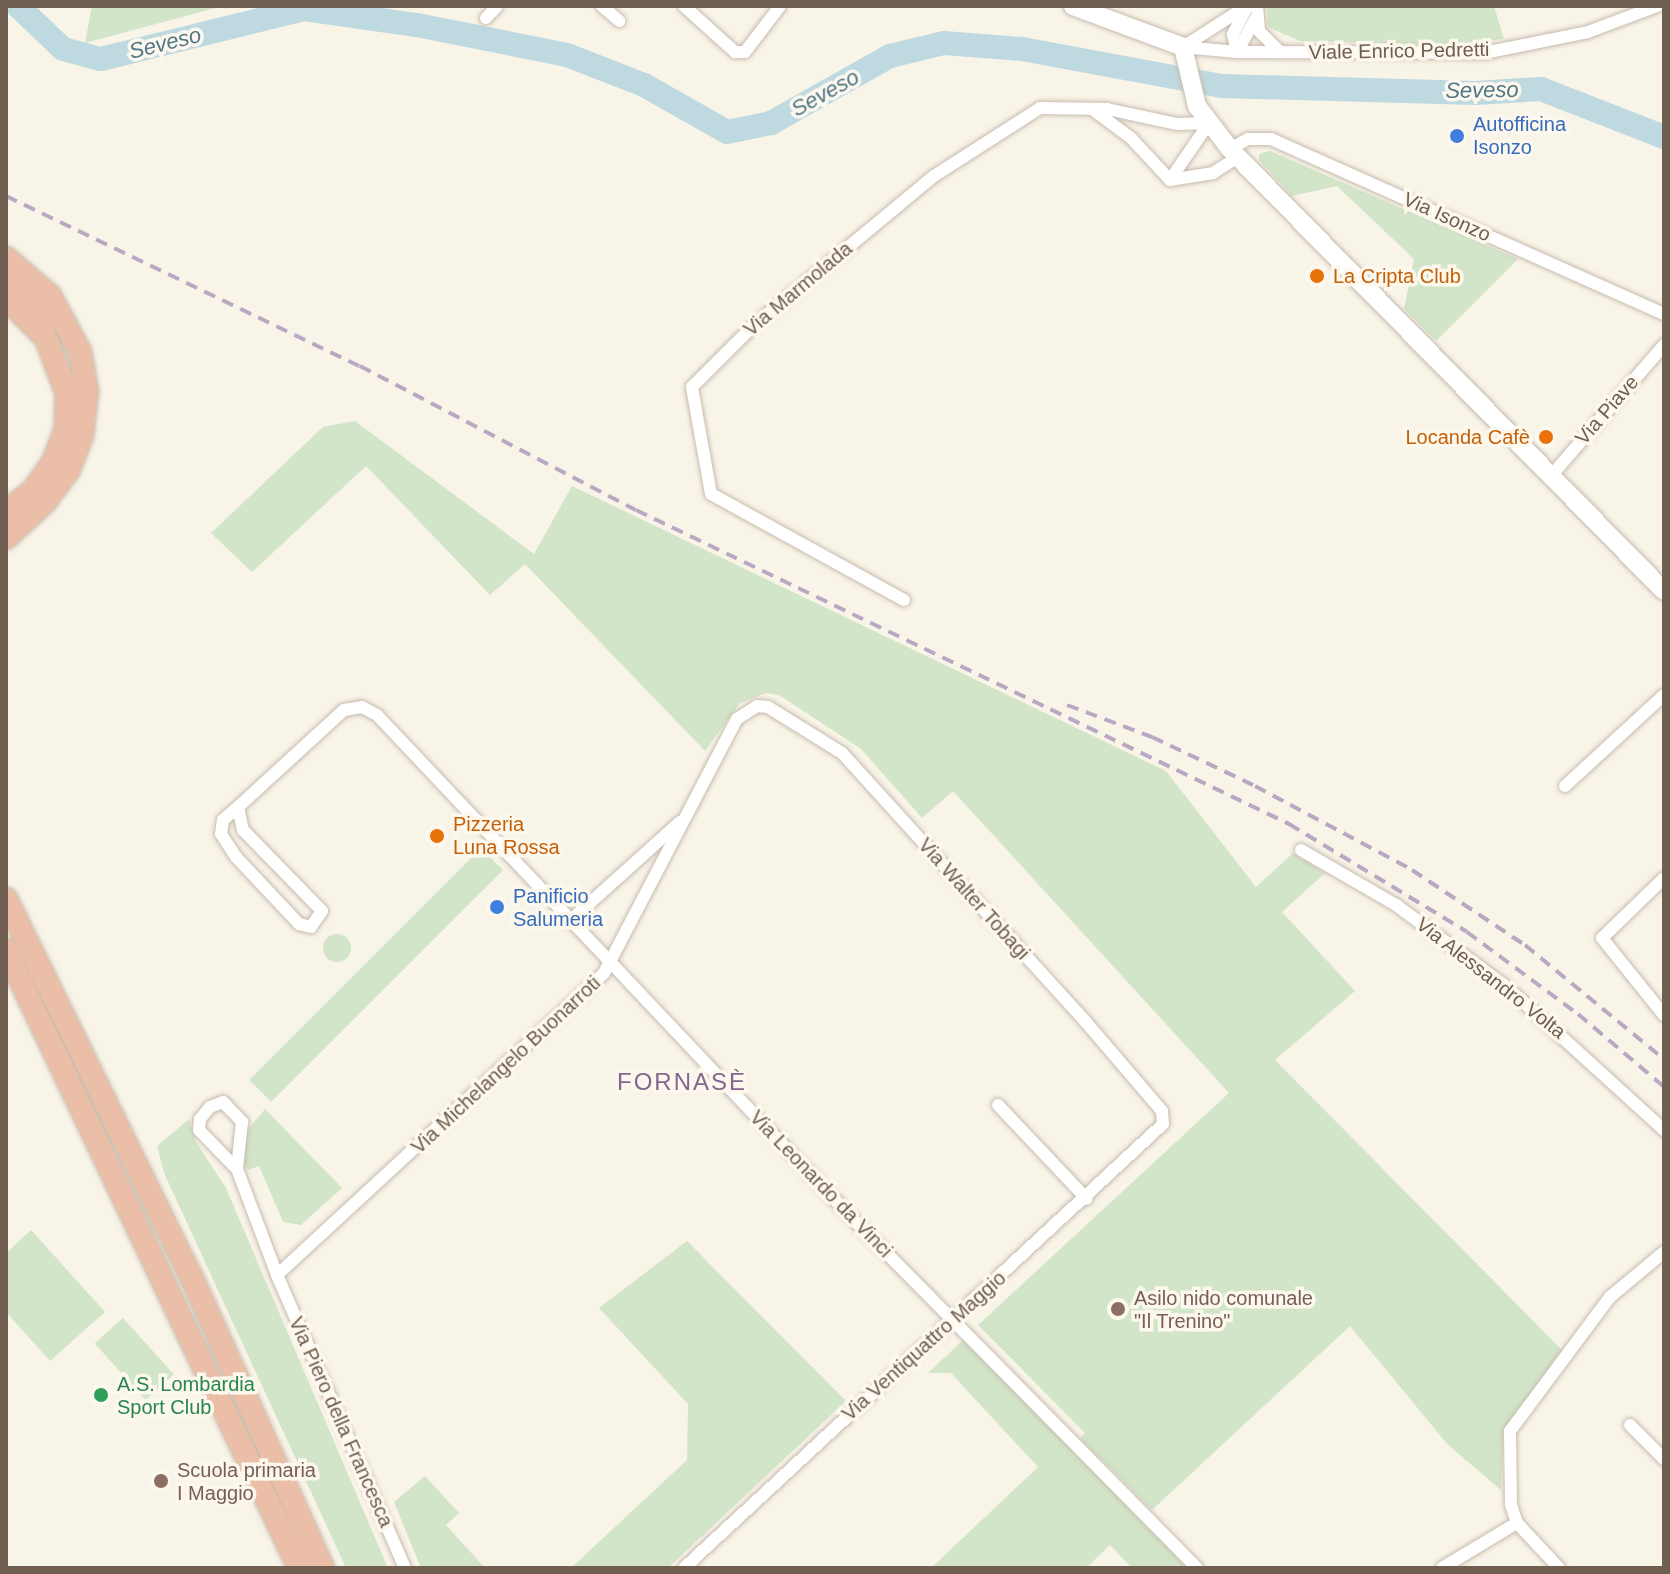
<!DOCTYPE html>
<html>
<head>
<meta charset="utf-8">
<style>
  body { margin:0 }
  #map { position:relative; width:1670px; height:1574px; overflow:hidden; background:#f9f4e8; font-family:Helvetica,sans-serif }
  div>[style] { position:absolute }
  .green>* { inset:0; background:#d2e5c8; transform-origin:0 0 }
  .round { border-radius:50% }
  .river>* { height:24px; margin:-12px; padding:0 12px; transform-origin:12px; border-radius:12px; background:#bfd9e1 }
  .roads { filter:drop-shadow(0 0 2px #c7bbae) drop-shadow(0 0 2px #c7bbae) }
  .street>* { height:12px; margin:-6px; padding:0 6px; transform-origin:6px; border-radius:6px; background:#fff }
  .secondary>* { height:18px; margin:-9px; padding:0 9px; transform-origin:9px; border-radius:9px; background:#fff }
  .highway>* { height:22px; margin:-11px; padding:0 11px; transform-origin:11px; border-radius:11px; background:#ebbfa7 }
  .rail>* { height:4px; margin-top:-2px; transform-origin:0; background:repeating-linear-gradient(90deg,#b8a8c2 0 12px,transparent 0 20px) }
  .dots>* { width:22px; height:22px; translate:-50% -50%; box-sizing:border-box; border:4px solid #fdf8ee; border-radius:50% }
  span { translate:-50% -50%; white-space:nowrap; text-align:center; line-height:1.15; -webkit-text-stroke:7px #fdf8ee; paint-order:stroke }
  .street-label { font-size:20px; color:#705e50 }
  .shop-label { font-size:20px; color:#366cbe }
  .left { translate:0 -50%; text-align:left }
  .food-label { font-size:20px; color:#c56008 }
  .right { translate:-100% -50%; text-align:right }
  .education-label { font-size:20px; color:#785e54 }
  .leisure-label { font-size:20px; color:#27864d }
  .water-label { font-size:22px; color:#507887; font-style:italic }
  .quarter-label { font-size:24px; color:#83678c; letter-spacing:2px }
  .frame { position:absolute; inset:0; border:8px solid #705e50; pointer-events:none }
</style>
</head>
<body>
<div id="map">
  <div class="green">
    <i style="clip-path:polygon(92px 6px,223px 6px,85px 43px)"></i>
    <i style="clip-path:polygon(1267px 6px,1494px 6px,1504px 39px,1452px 45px,1300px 41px,1268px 27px)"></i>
    <i style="clip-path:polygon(1270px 151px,1518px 259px,1436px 341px,1404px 309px,1414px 259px,1337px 186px,1292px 196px,1259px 160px,1259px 154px)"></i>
    <i style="clip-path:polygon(355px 421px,534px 554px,572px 486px,1166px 771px,1256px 887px,1293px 853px,1325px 873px,1282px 912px,1355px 991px,1275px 1060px,1562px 1350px,1503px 1434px,1501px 1490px,1448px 1445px,1350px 1326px,1152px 1510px,1080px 1438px,1085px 1433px,978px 1325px,1229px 1093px,953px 791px,922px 818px,861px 749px,779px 695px,766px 693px,740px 703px,705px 751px,525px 564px,490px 595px,366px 466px,252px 572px,211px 533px,323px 427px)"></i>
    <i style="left:481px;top:848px;width:31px;height:328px;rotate:45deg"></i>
    <i class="round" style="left:323px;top:934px;width:28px;height:28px"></i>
    <i style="clip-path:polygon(265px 1109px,342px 1188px,301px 1225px,283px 1222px,259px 1166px,248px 1170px,240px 1158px,244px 1134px)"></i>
    <i style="clip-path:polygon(189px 1119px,196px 1142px,226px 1188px,388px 1568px,346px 1568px,164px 1173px,157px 1146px)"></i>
    <i style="clip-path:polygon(31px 1230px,105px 1312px,50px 1361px,6px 1312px,6px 1253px)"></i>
    <i style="clip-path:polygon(687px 1241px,846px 1401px,668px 1568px,571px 1568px,687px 1460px,688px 1404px,599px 1308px)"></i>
    <i style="left:123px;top:1318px;width:76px;height:38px;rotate:48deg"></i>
    <i style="clip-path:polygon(963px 1340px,1145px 1525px,1187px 1568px,1132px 1568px,1110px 1545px,1086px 1568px,931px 1568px,1038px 1467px,951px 1373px,928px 1373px)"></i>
    <i style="clip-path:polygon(425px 1476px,459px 1513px,446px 1525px,485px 1568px,421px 1568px,394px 1502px)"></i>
  </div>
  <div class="river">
    <i style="left:18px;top:6px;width:62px;rotate:43.7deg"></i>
    <i style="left:63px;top:49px;width:39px;rotate:15deg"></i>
    <i style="left:101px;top:59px;width:209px;rotate:-13.8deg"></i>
    <i style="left:304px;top:9px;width:114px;rotate:8.1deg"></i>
    <i style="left:417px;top:25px;width:153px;rotate:11.3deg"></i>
    <i style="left:567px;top:55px;width:83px;rotate:21.3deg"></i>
    <i style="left:644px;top:85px;width:95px;rotate:29.5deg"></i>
    <i style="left:727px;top:132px;width:45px;rotate:-11.6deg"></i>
    <i style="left:771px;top:123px;width:137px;rotate:-29.4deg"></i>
    <i style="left:890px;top:56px;width:56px;rotate:-13.5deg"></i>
    <i style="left:944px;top:43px;width:78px;rotate:4.4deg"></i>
    <i style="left:1022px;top:49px;width:203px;rotate:10.5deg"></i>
    <i style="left:1222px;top:86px;width:253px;rotate:1.6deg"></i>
    <i style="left:1475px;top:93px;width:66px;rotate:-3.5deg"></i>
    <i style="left:1541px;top:89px;width:132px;rotate:21.3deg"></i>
  </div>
  <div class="roads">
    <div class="street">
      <i style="left:602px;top:6px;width:23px;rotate:41deg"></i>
      <i style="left:684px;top:6px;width:69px;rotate:42deg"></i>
      <i style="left:735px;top:52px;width:10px"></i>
      <i style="left:745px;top:52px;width:58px;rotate:-52.7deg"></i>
      <i style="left:1257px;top:6px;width:25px;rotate:85deg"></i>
      <i style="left:1259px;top:31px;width:30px;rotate:45deg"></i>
      <i style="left:486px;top:18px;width:16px;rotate:-47deg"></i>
      <i style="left:1183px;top:47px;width:54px;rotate:5.3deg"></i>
      <i style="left:1237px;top:52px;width:247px;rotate:0.2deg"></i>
      <i style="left:1484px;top:53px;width:106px;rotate:-11.4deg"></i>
      <i style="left:1588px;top:32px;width:74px;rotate:-20.6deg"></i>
      <i style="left:1183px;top:47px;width:76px;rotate:-32.6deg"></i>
      <i style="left:1237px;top:52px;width:18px;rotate:-103deg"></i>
      <i style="left:1233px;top:34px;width:30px;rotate:-62deg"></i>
      <i style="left:1237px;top:52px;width:39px;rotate:-61deg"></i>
      <i style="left:1092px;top:109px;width:49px;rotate:36.6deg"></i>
      <i style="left:1131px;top:138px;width:57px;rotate:47.1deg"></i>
      <i style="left:1230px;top:149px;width:21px;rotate:-29deg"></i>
      <i style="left:1248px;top:139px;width:23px"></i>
      <i style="left:1271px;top:139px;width:430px;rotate:24deg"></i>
      <i style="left:1170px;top:180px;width:44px;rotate:-9.2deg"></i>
      <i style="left:1213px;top:173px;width:30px;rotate:-33deg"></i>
      <i style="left:1170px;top:180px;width:69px;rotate:-55.6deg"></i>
      <i style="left:1551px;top:476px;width:173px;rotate:-49.2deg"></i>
      <i style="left:904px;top:600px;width:220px;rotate:-151.2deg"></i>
      <i style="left:711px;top:494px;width:109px;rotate:-100.1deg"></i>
      <i style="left:692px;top:387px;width:85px;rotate:-45deg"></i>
      <i style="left:752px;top:327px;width:236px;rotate:-39.7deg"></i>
      <i style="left:934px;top:176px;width:126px;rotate:-32.7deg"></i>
      <i style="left:1040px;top:108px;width:67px;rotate:0.9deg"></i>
      <i style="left:1107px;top:109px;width:72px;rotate:12.1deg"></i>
      <i style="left:1177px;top:124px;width:32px;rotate:-2deg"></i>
      <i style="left:1565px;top:786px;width:134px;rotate:-42.6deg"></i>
      <i style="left:238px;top:807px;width:24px;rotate:78deg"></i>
      <i style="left:243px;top:830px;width:113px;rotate:45.7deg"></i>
      <i style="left:322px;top:911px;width:19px;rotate:125deg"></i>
      <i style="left:311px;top:927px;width:12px;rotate:-166deg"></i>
      <i style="left:299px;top:924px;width:92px;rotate:-133.2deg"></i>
      <i style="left:236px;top:857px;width:27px;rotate:-123deg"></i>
      <i style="left:221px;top:834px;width:14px;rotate:-82deg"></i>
      <i style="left:223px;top:820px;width:20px;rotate:-41deg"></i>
      <i style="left:238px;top:807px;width:144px;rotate:-42.5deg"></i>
      <i style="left:344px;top:710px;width:18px;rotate:-9deg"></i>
      <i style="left:362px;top:707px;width:17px;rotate:28deg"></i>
      <i style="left:377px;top:715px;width:693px;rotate:46.64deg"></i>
      <i style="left:853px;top:1219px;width:490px;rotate:45.4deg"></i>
      <i style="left:1301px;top:850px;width:110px;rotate:30.1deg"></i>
      <i style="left:1396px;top:905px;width:141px;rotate:36.6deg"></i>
      <i style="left:1509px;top:989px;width:210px;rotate:42.3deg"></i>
      <i style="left:1664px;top:878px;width:86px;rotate:135.9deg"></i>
      <i style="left:1602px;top:938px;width:99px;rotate:51.2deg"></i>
      <i style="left:571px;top:920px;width:147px;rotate:-42deg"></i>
      <i style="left:223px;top:1102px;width:28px;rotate:46deg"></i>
      <i style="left:242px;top:1122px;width:47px;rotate:96.1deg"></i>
      <i style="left:237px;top:1169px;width:54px;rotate:-134.3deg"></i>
      <i style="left:199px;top:1130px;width:11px;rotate:-85deg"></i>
      <i style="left:200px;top:1119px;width:16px;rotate:-50deg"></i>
      <i style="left:210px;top:1107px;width:14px;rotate:-21deg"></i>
      <i style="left:998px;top:1105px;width:129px;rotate:46.6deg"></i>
      <i style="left:237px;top:1169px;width:113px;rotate:69.3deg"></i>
      <i style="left:277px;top:1275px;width:320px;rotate:66.4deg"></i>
      <i style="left:277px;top:1275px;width:445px;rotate:-42.7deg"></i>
      <i style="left:604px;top:973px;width:287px;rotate:-62.4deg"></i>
      <i style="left:737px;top:719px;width:24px;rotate:-33deg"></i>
      <i style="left:757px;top:706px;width:11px;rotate:5deg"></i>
      <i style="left:768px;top:707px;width:87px;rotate:31.9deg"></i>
      <i style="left:842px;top:753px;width:362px;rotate:47.8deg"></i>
      <i style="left:1085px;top:1021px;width:118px;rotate:49.5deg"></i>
      <i style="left:1162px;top:1111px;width:13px;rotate:86deg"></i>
      <i style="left:1163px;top:1124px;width:653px;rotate:137.17deg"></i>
      <i style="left:1630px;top:1425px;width:48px;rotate:45deg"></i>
      <i style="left:1442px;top:1568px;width:87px;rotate:-31deg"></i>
      <i style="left:1559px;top:1568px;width:62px;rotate:-133deg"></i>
      <i style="left:1517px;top:1523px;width:20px;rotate:-108deg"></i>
      <i style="left:1511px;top:1504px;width:73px;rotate:-90.8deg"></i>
      <i style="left:1510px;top:1431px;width:167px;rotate:-53.3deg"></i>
      <i style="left:1610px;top:1297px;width:70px;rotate:-39.8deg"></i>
    </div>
    <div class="secondary">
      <i style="left:1073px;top:6px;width:117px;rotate:20.4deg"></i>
      <i style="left:1183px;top:47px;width:61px;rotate:76.7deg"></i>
      <i style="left:1197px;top:106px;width:54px;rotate:52.5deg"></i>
      <i style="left:1230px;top:149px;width:619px;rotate:45.52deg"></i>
    </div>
    <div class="highway">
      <i style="left:6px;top:258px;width:58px;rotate:40.8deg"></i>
      <i style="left:50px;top:296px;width:64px;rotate:61.8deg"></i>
      <i style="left:80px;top:352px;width:40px;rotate:80deg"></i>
      <i style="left:87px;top:391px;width:44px;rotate:96.5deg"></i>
      <i style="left:82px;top:435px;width:39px;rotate:111deg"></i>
      <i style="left:68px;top:471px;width:40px;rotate:127deg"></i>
      <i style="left:44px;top:503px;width:52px;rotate:137.4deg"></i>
      <i style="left:6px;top:280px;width:60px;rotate:40.9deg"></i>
      <i style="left:6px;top:298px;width:57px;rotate:45deg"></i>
      <i style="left:46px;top:338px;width:60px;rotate:69.4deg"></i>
      <i style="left:67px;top:394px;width:35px;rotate:92deg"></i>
      <i style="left:66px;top:429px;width:34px;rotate:111deg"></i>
      <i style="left:54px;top:461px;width:38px;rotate:125deg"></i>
      <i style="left:32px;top:492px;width:32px;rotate:144deg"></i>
      <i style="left:6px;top:899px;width:422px;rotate:63.9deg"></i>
      <i style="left:192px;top:1278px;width:318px;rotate:65.7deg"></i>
      <i style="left:6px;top:950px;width:684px;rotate:64.63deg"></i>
    </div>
  </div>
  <div class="rail">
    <i style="left:6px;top:196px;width:393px;rotate:25.7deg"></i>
    <i style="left:360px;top:366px;width:311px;rotate:27.6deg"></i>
    <i style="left:636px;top:510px;width:725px;rotate:25.68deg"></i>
    <i style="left:1289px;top:824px;width:208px;rotate:31.2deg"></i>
    <i style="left:1467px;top:932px;width:138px;rotate:36.5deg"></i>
    <i style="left:1578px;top:1014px;width:113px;rotate:40.3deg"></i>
    <i style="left:1067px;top:705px;width:91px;rotate:20.6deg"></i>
    <i style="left:1152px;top:737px;width:114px;rotate:25.4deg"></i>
    <i style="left:1255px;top:786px;width:178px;rotate:28.1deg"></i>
    <i style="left:1412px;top:870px;width:136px;rotate:33.6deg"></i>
    <i style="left:1525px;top:945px;width:180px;rotate:39.4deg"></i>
  </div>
  <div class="dots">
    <i style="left:1457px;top:136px;background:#3f7fe0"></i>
    <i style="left:1317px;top:276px;background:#e8710a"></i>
    <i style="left:1546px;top:437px;background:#e8710a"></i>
    <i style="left:437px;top:836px;background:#e8710a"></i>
    <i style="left:497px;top:907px;background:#3f7fe0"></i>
    <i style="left:1118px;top:1309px;background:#8d6e63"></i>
    <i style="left:101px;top:1395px;background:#2e9e5b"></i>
    <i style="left:161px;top:1481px;background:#8d6e63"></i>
  </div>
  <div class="street-label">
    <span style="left:1399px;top:51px;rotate:-1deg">Viale Enrico Pedretti</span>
    <span style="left:1447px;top:217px;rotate:24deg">Via Isonzo</span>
    <span style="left:798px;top:289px;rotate:-40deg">Via Marmolada</span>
    <span style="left:1607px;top:410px;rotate:-49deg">Via Piave</span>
    <span style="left:974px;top:899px;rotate:48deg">Via Walter Tobagi</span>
    <span style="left:1491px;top:978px;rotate:38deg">Via Alessandro Volta</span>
    <span style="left:506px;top:1065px;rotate:-43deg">Via Michelangelo Buonarroti</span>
    <span style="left:821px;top:1184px;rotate:46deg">Via Leonardo da Vinci</span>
    <span style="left:924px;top:1346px;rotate:-42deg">Via Ventiquattro Maggio</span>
    <span style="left:341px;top:1422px;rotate:66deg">Via Piero della Francesca</span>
  </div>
  <div class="shop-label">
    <span class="left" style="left:1473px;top:136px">Autofficina<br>Isonzo</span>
    <span class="left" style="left:513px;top:908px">Panificio<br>Salumeria</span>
  </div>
  <div class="food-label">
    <span class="left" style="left:1333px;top:276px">La Cripta Club</span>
    <span class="right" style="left:1530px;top:437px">Locanda Cafè</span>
    <span class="left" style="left:453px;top:836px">Pizzeria<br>Luna Rossa</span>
  </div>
  <div class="education-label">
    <span class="left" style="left:1134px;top:1310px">Asilo nido comunale<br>"Il Trenino"</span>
    <span class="left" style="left:177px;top:1482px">Scuola primaria<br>I Maggio</span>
  </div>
  <div class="leisure-label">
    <span class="left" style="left:117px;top:1396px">A.S. Lombardia<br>Sport Club</span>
  </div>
  <div class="water-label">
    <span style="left:165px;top:43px;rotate:-14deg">Seveso</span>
    <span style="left:1482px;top:90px;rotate:-1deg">Seveso</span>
    <span style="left:825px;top:93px;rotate:-29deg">Seveso</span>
  </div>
  <div class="quarter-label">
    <span style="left:682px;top:1082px">FORNASÈ</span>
  </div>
  <div class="frame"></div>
</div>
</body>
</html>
